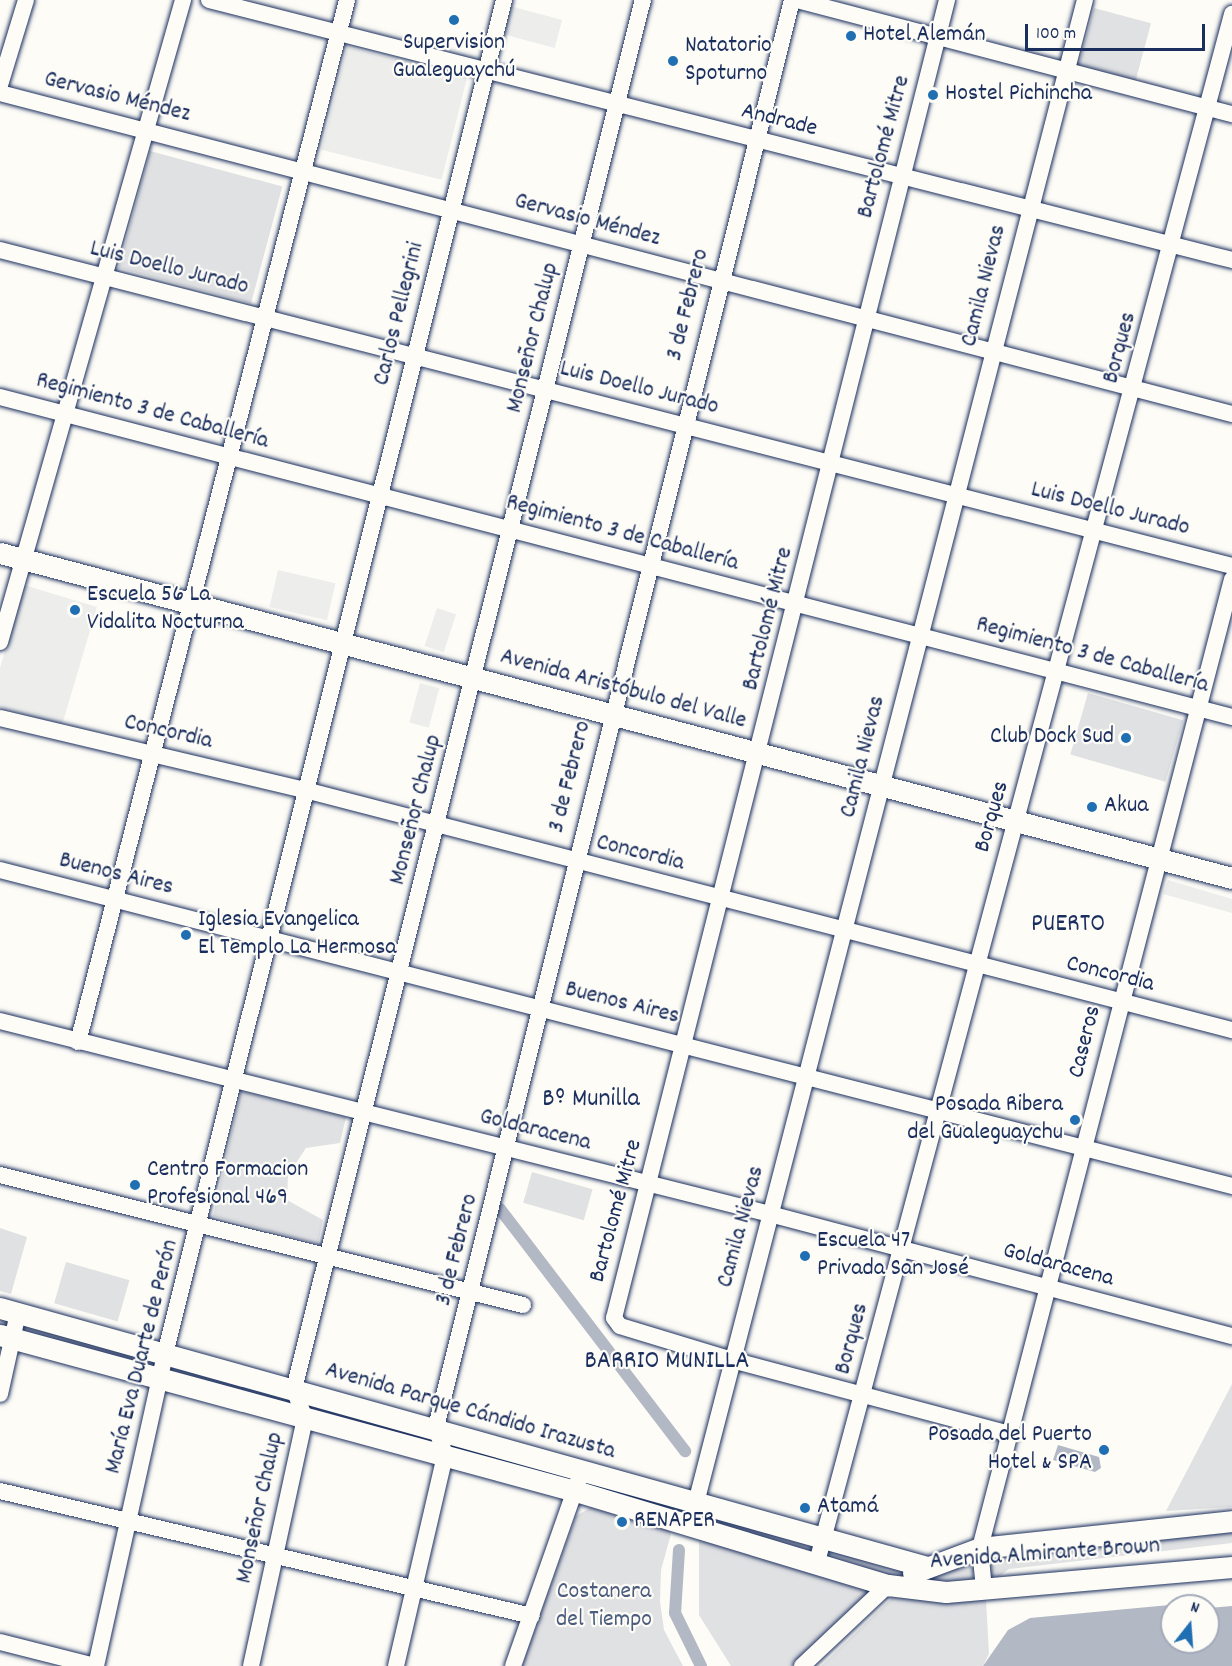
<!DOCTYPE html>
<html>
<head>
<meta charset="utf-8">
<style>
  body { margin:0 }
  #map { position:relative; width:1232px; height:1666px; overflow:hidden; background:#fdfcf7; font-family:Dekko,sans-serif }
  div>[style] { position:absolute }
  .built>* { inset:0; background:#edeeec; transform-origin:0 0 }
  .green>* { inset:0; background:#e0e1e3; transform-origin:0 0 }
  .water>* { inset:0; background:#b3b8c5 }
  .canal>* { height:12px; margin:-6px; padding:0 6px; transform-origin:6px; border-radius:6px; background:#b3b8c5 }
  .roads { filter:drop-shadow(0 0 2px #1b2f5e) drop-shadow(0 0 2px #1b2f5e) }
  .minor>* { height:16px; margin:-8px; padding:0 8px; transform-origin:8px; border-radius:8px; background:#fdfcf7 }
  .major>* { height:21px; margin:-10.5px; padding:0 10.5px; transform-origin:10.5px; border-radius:10.5px; background:#fdfcf7 }
  .dots>* { width:16px; height:16px; translate:-50% -50%; box-sizing:border-box; border:3px solid #fdfcf7; border-radius:50% }
  span { translate:-50% -50%; white-space:nowrap; text-align:center; line-height:1.15; -webkit-text-stroke:4.5px #fdfcf7; paint-order:stroke }
  .poi-label { font-size:24px; color:#1b2f5e }
  .left { translate:0 -50%; text-align:left }
  .right { translate:-100% -50%; text-align:right }
  .street-label { font-size:24px; color:#1b2f5e }
  .park-label { font-size:24px; color:#4c5c7f }
  .neighbourhood-label { font-size:26px; color:#1b2f5e }
  .north { position:absolute; left:1160px; top:1594px; width:60px; height:60px; box-sizing:border-box; background:#fdfcf7; border:2px solid #a3aaba; border-radius:50%; rotate:17deg; font-size:16px; font-weight:700; line-height:24px; text-align:center; color:#1b2f5e }
  .north::after { content:''; display:block; margin:auto; width:21px; height:27px; background:#1f6fb2; clip-path:polygon(50% 0,100% 100%,50% 72%,0 100%) }
  .scale { position:absolute; left:1025px; top:24px; width:180px; height:27px; box-sizing:border-box; border:3px solid #1b2f5e; border-top:0; padding-left:8px; font-size:18px; line-height:21px; white-space:nowrap; color:#1b2f5e; -webkit-text-stroke:4px #fdfcf7; paint-order:stroke }
</style>
</head>
<body>
<div id="map">
  <div class="built">
    <i style="left:510px;top:6px;width:54px;height:29px;rotate:15deg"></i>
    <i style="left:347px;top:47px;width:124px;height:106px;rotate:14deg"></i>
    <i style="left:278px;top:570px;width:59px;height:38px;rotate:13deg"></i>
    <i style="clip-path:polygon(24px 585px,97px 607px,62px 725px,0 707px,0 668px)"></i>
    <i style="left:437px;top:608px;width:20px;height:40px;rotate:18deg"></i>
    <i style="left:420px;top:683px;width:20px;height:41px;rotate:15deg"></i>
    <i style="clip-path:polygon(1168px 880px,1232px 899px,1232px 913px,1163px 894px)"></i>
  </div>
  <div class="green">
    <i style="left:1094px;top:8px;width:59px;height:59px;rotate:15deg"></i>
    <i style="left:150px;top:151px;width:137px;height:121px;rotate:15deg"></i>
    <i style="left:1088px;top:693px;width:99px;height:64px;rotate:16deg"></i>
    <i style="clip-path:polygon(241px 1091px,346px 1117px,340px 1143px,306px 1148px,288px 1175px,287px 1200px,323px 1220px,318px 1244px,213px 1216px)"></i>
    <i style="left:532px;top:1172px;width:63px;height:32px;rotate:16deg"></i>
    <i style="clip-path:polygon(0 1228px,27px 1237px,11px 1294px,0 1291px)"></i>
    <i style="left:66px;top:1262px;width:66px;height:43px;rotate:16deg"></i>
    <i style="left:24px;top:1320px;width:127px;height:17px;rotate:17deg"></i>
    <i style="clip-path:polygon(1232px 1384px,1232px 1507px,1166px 1511px)"></i>
    <i style="clip-path:polygon(595px 1505px,667px 1528px,671px 1534px,661px 1570px,660px 1601px,664px 1630px,683px 1666px,522px 1666px,576px 1516px)"></i>
    <i style="left:708px;top:1511px;width:113px;height:16px;rotate:15deg"></i>
    <i style="clip-path:polygon(1232px 1524px,1232px 1543px,1009px 1569px,997px 1578px,986px 1572px,988px 1555px)"></i>
    <i style="clip-path:polygon(699px 1537px,875px 1587px,795px 1666px,731px 1666px,699px 1615px)"></i>
    <i style="clip-path:polygon(829px 1544px,917px 1568px,893px 1582px,823px 1561px)"></i>
    <i style="clip-path:polygon(975px 1555px,972px 1586px,911px 1582px)"></i>
    <i style="clip-path:polygon(892px 1598px,986px 1600px,989px 1654px,983px 1666px,821px 1666px)"></i>
  </div>
  <div class="water">
    <i style="clip-path:polygon(1058px 1445px,1099px 1457px,1101px 1468px,1095px 1472px,1053px 1460px)"></i>
    <i style="clip-path:polygon(1191px 1603px,1172px 1606px,1172px 1642px,1208px 1642px,1208px 1608px,1232px 1606px,1232px 1666px,983px 1666px,1008px 1630px,1030px 1618px)"></i>
  </div>
  <div class="canal">
    <i style="left:500px;top:1209px;width:305px;rotate:52.6deg"></i>
    <i style="left:679px;top:1550px;width:63px;rotate:93.6deg"></i>
    <i style="left:675px;top:1613px;width:59px;rotate:63.9deg"></i>
  </div>
  <div class="roads">
    <div class="minor">
      <i style="left:209px;top:0;width:1056px;rotate:14.26deg"></i>
      <i style="left:797px;top:0;width:450px;rotate:14.7deg"></i>
      <i style="left:947px;top:0;width:1359px;rotate:104.18deg"></i>
      <i style="left:614px;top:1318px;width:10px;rotate:53deg"></i>
      <i style="left:620px;top:1326px;width:117px;rotate:16.9deg"></i>
      <i style="left:732px;top:1360px;width:289px;rotate:14.9deg"></i>
      <i style="left:0;top:85px;width:89px;rotate:-73deg"></i>
      <i style="left:0;top:93px;width:1273px;rotate:14.6deg"></i>
      <i style="left:0;top:250px;width:1272px;rotate:14.39deg"></i>
      <i style="left:0;top:397px;width:1273px;rotate:14.56deg"></i>
      <i style="left:0;top:642px;width:668px;rotate:-74.09deg"></i>
      <i style="left:0;top:718px;width:313px;rotate:13.3deg"></i>
      <i style="left:305px;top:790px;width:958px;rotate:14.52deg"></i>
      <i style="left:0;top:870px;width:1272px;rotate:14.39deg"></i>
      <i style="left:0;top:1021px;width:794px;rotate:14.07deg"></i>
      <i style="left:770px;top:1214px;width:478px;rotate:14.8deg"></i>
      <i style="left:78px;top:1042px;width:1076px;rotate:-75.52deg"></i>
      <i style="left:0;top:1175px;width:539px;rotate:13.96deg"></i>
      <i style="left:0;top:1394px;width:83px;rotate:-77.5deg"></i>
      <i style="left:0;top:1491px;width:546px;rotate:13.22deg"></i>
      <i style="left:690px;top:1526px;width:1576px;rotate:-75.49deg"></i>
      <i style="left:817px;top:1562px;width:1603px;rotate:-74.99deg"></i>
      <i style="left:984px;top:1589px;width:41px;rotate:-95.6deg"></i>
      <i style="left:980px;top:1548px;width:1001px;rotate:-75.42deg"></i>
      <i style="left:0;top:1642px;width:98px;rotate:14.2deg"></i>
      <i style="left:96px;top:1666px;width:320px;rotate:-77.5deg"></i>
      <i style="left:165px;top:1354px;width:1396px;rotate:-75.94deg"></i>
      <i style="left:251px;top:1666px;width:253px;rotate:-77.7deg"></i>
      <i style="left:305px;top:1419px;width:32px;rotate:-110deg"></i>
      <i style="left:294px;top:1389px;width:1432px;rotate:-75.9deg"></i>
      <i style="left:396px;top:1666px;width:217px;rotate:-76.9deg"></i>
      <i style="left:445px;top:1455px;width:29px;rotate:-108deg"></i>
      <i style="left:436px;top:1427px;width:1471px;rotate:-75.99deg"></i>
      <i style="left:513px;top:1666px;width:198px;rotate:-70.6deg"></i>
      <i style="left:802px;top:1666px;width:118px;rotate:-43.3deg"></i>
    </div>
    <div class="major">
      <i style="left:0;top:553px;width:1274px;rotate:14.78deg"></i>
      <i style="left:0;top:1308px;width:963px;rotate:15.61deg"></i>
      <i style="left:0;top:1335px;width:600px;rotate:15.17deg"></i>
      <i style="left:579px;top:1492px;width:323px;rotate:16.8deg"></i>
      <i style="left:888px;top:1585px;width:58px;rotate:6.9deg"></i>
      <i style="left:946px;top:1592px;width:287px;rotate:-5deg"></i>
      <i style="left:913px;top:1573px;width:72px;rotate:-20.5deg"></i>
      <i style="left:980px;top:1548px;width:253px;rotate:-6.1deg"></i>
    </div>
  </div>
  <div class="dots">
    <i style="left:454px;top:20px;background:#1f6fb2"></i>
    <i style="left:851px;top:36px;background:#1f6fb2"></i>
    <i style="left:673px;top:61px;background:#1f6fb2"></i>
    <i style="left:933px;top:95px;background:#1f6fb2"></i>
    <i style="left:75px;top:610px;background:#1f6fb2"></i>
    <i style="left:1126px;top:738px;background:#1f6fb2"></i>
    <i style="left:1092px;top:807px;background:#1f6fb2"></i>
    <i style="left:186px;top:935px;background:#1f6fb2"></i>
    <i style="left:1075px;top:1120px;background:#1f6fb2"></i>
    <i style="left:135px;top:1185px;background:#1f6fb2"></i>
    <i style="left:805px;top:1256px;background:#1f6fb2"></i>
    <i style="left:1104px;top:1450px;background:#1f6fb2"></i>
    <i style="left:805px;top:1508px;background:#1f6fb2"></i>
    <i style="left:622px;top:1522px;background:#1f6fb2"></i>
  </div>
  <div class="poi-label">
    <span class="left" style="left:863px;top:36px">Hotel Alemán</span>
    <span style="left:454px;top:58px">Supervision<br>Gualeguaychú</span>
    <span class="left" style="left:685px;top:61px">Natatorio<br>Spoturno</span>
    <span class="left" style="left:945px;top:95px">Hostel Pichincha</span>
    <span class="left" style="left:87px;top:610px">Escuela 56 La<br>Vidalita Nocturna</span>
    <span class="right" style="left:1114px;top:738px">Club Dock Sud</span>
    <span class="left" style="left:1104px;top:807px">Akua</span>
    <span class="left" style="left:198px;top:935px">Iglesia Evangelica<br>El Templo La Hermosa</span>
    <span class="right" style="left:1063px;top:1120px">Posada Ribera<br>del Gualeguaychu</span>
    <span class="left" style="left:147px;top:1185px">Centro Formacion<br>Profesional 469</span>
    <span class="left" style="left:817px;top:1256px">Escuela 47<br>Privada San José</span>
    <span class="right" style="left:1092px;top:1450px">Posada del Puerto<br>Hotel &amp; SPA</span>
    <span class="left" style="left:817px;top:1508px">Atamá</span>
    <span class="left" style="left:634px;top:1522px">RENAPER</span>
  </div>
  <div class="street-label">
    <span style="left:117px;top:98px;rotate:14deg">Gervasio Méndez</span>
    <span style="left:779px;top:121px;rotate:14deg">Andrade</span>
    <span style="left:885px;top:147px;rotate:-75deg">Bartolomé Mitre</span>
    <span style="left:587px;top:221px;rotate:15deg">Gervasio Méndez</span>
    <span style="left:169px;top:269px;rotate:14deg">Luis Doello Jurado</span>
    <span style="left:985px;top:286px;rotate:-76deg">Camila Nievas</span>
    <span style="left:689px;top:305px;rotate:-76deg">3 de Febrero</span>
    <span style="left:400px;top:314px;rotate:-76deg">Carlos Pellegrini</span>
    <span style="left:534px;top:338px;rotate:-76deg">Monseñor Chalup</span>
    <span style="left:1121px;top:348px;rotate:-75deg">Borques</span>
    <span style="left:639px;top:389px;rotate:14deg">Luis Doello Jurado</span>
    <span style="left:152px;top:412px;rotate:15deg">Regimiento 3 de Caballería</span>
    <span style="left:1110px;top:510px;rotate:14deg">Luis Doello Jurado</span>
    <span style="left:622px;top:534px;rotate:15deg">Regimiento 3 de Caballería</span>
    <span style="left:769px;top:619px;rotate:-76deg">Bartolomé Mitre</span>
    <span style="left:1092px;top:656px;rotate:15deg">Regimiento 3 de Caballería</span>
    <span style="left:623px;top:690px;rotate:15deg">Avenida Aristóbulo del Valle</span>
    <span style="left:168px;top:733px;rotate:13deg">Concordia</span>
    <span style="left:864px;top:757px;rotate:-76deg">Camila Nievas</span>
    <span style="left:571px;top:777px;rotate:-76deg">3 de Febrero</span>
    <span style="left:417px;top:810px;rotate:-76deg">Monseñor Chalup</span>
    <span style="left:993px;top:817px;rotate:-74deg">Borques</span>
    <span style="left:640px;top:854px;rotate:14deg">Concordia</span>
    <span style="left:116px;top:875px;rotate:14deg">Buenos Aires</span>
    <span style="left:1110px;top:975px;rotate:14deg">Concordia</span>
    <span style="left:622px;top:1004px;rotate:14deg">Buenos Aires</span>
    <span style="left:1086px;top:1042px;rotate:-76deg">Caseros</span>
    <span style="left:535px;top:1131px;rotate:14deg">Goldaracena</span>
    <span style="left:617px;top:1211px;rotate:-75deg">Bartolomé Mitre</span>
    <span style="left:742px;top:1227px;rotate:-75deg">Camila Nievas</span>
    <span style="left:458px;top:1250px;rotate:-76deg">3 de Febrero</span>
    <span style="left:1058px;top:1266px;rotate:15deg">Goldaracena</span>
    <span style="left:853px;top:1339px;rotate:-75deg">Borques</span>
    <span style="left:143px;top:1357px;rotate:-76deg">María Eva Duarte de Perón</span>
    <span style="left:470px;top:1412px;rotate:16deg">Avenida Parque Cándido Irazusta</span>
    <span style="left:261px;top:1508px;rotate:-78deg">Monseñor Chalup</span>
    <span style="left:1045px;top:1555px;rotate:-4deg">Avenida Almirante Brown</span>
  </div>
  <div class="park-label">
    <span style="left:604px;top:1607px">Costanera<br>del Tiempo</span>
  </div>
  <div class="neighbourhood-label">
    <span style="left:1068px;top:925px">PUERTO</span>
    <span style="left:591px;top:1100px">Bº Munilla</span>
    <span style="left:667px;top:1362px">BARRIO MUNILLA</span>
  </div>
  <div class="north">N</div>
  <div class="scale">100 m</div>
</div>
</body>
</html>
